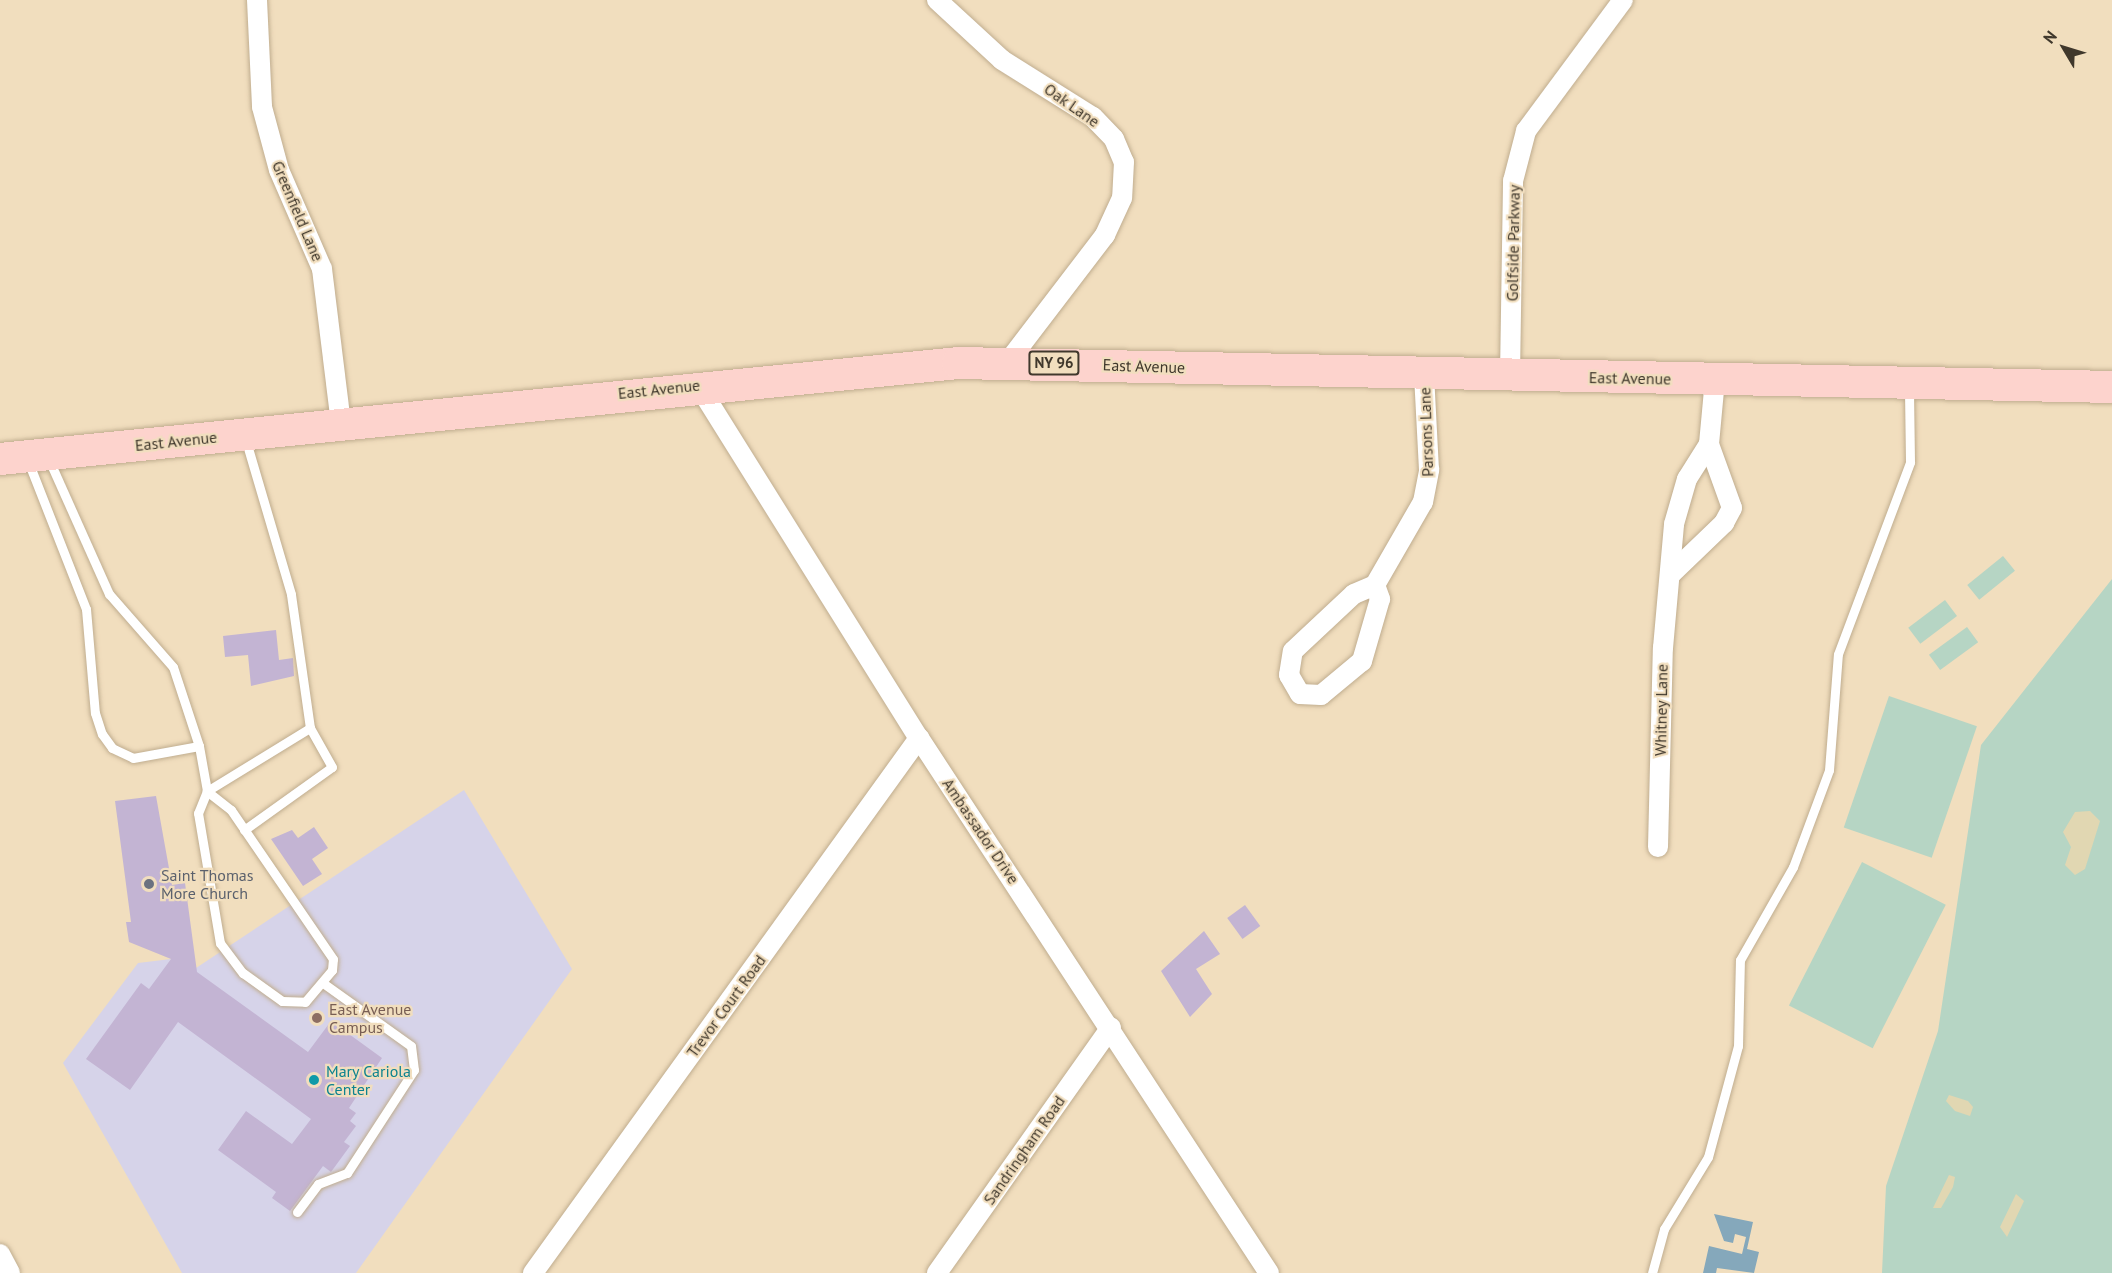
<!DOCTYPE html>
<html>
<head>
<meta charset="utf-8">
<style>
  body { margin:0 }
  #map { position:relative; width:2112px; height:1273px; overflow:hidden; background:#f1debe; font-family:"PT Sans",sans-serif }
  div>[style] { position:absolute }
  .education>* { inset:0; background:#d6d3e9 }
  .green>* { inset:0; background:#b6d5c4; transform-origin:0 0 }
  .sand>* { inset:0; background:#e1d7b2 }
  .water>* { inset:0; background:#85a8bb }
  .building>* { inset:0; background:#c3b4d3; transform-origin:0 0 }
  .roads { filter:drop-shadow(0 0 2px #c0ad8f) drop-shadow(0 0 2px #c0ad8f) }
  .lane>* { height:9px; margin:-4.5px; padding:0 4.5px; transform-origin:4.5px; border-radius:4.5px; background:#fff }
  .street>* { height:20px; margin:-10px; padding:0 10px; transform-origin:10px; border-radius:10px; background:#fff }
  .primary>* { height:32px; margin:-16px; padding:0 16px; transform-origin:16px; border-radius:16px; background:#fdd3cd }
  .dots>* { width:16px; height:16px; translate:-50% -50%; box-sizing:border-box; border:3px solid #f1debe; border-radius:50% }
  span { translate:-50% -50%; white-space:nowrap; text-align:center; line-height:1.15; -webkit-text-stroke:4.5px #f1debe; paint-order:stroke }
  .shield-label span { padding:2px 4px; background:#f1debe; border:2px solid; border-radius:4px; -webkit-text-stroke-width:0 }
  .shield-label { font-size:15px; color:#40382c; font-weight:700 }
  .street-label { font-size:16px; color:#40382c }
  .worship-label { font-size:16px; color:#5b616d }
  .left { translate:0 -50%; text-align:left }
  .education-label { font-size:16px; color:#785e54 }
  .culture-label { font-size:16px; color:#0d838f }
  .north { position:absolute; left:2034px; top:18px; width:60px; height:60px; -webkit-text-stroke:4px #f1debe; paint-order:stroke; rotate:308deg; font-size:16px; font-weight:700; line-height:24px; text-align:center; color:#40382c }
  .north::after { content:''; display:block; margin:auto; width:21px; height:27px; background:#40382c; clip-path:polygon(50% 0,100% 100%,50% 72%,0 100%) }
</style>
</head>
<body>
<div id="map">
  <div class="education">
    <i style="clip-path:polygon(464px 790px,572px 969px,356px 1273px,182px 1273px,63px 1063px,138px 963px,171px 959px,190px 972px)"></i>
  </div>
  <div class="green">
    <i style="left:2003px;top:556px;width:19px;height:46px;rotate:51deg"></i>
    <i style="clip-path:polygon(2112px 579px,2112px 1273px,1882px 1273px,1886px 1186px,1938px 1031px,1981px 745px)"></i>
    <i style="left:1945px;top:600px;width:20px;height:46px;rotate:53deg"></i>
    <i style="left:1967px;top:627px;width:19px;height:47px;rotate:54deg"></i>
    <i style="left:1889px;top:696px;width:93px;height:139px;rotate:19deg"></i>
    <i style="left:1862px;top:862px;width:94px;height:161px;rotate:27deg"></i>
  </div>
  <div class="sand">
    <i style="clip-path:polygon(2090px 811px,2100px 821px,2085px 869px,2075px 875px,2065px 865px,2071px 847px,2063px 832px,2075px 812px)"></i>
    <i style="clip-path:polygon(1949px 1095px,1968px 1101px,1973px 1107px,1970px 1116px,1955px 1111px,1946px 1101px)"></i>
    <i style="clip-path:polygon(1949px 1175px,1955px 1177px,1953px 1187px,1941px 1208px,1933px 1208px)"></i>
    <i style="clip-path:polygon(2016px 1194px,2024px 1201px,2007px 1237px,2000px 1227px)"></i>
  </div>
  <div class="water">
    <i style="clip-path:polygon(1714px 1214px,1753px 1222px,1747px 1249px,1759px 1252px,1754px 1273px,1717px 1268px,1716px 1273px,1703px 1273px,1709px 1246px,1742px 1254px,1746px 1237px,1735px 1234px,1733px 1243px,1724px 1241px)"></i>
  </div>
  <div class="building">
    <i style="clip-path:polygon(276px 630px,279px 660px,293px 658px,294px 676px,251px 686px,248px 655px,225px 657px,223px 636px)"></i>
    <i style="clip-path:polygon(156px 796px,172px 885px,185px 883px,197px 972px,308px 1052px,331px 1021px,382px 1058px,349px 1108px,356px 1113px,350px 1121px,356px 1126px,344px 1142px,350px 1146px,331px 1172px,323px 1166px,290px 1211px,272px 1198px,276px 1192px,218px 1150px,246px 1111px,292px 1144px,311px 1119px,273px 1091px,178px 1022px,130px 1090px,86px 1059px,141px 983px,149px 989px,171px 959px,129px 942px,126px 922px,131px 922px,115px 801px)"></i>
    <i style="clip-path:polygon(314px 827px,328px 848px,312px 859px,322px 874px,303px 886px,271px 839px,292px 830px,298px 838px)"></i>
    <i style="left:1245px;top:905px;width:26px;height:22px;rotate:54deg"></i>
    <i style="clip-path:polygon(1204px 931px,1220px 954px,1196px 969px,1212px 994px,1190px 1017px,1161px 971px)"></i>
  </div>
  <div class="roads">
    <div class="lane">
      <i style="left:28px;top:461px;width:159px;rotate:68.6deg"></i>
      <i style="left:86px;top:609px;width:104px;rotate:85.1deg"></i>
      <i style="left:95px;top:713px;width:22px;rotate:72deg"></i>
      <i style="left:102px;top:734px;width:17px;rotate:54deg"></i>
      <i style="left:112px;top:748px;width:23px;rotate:25deg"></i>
      <i style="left:133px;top:758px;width:67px;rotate:-10.3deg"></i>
      <i style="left:199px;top:746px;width:83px;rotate:-108.2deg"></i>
      <i style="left:173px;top:667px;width:97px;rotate:-131.2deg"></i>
      <i style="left:109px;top:594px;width:147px;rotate:-114.1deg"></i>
      <i style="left:199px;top:746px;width:46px;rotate:79.9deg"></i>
      <i style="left:207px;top:791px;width:24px;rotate:112deg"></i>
      <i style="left:198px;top:813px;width:132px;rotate:80.4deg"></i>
      <i style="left:220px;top:943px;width:38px;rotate:53deg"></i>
      <i style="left:243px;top:973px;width:48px;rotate:35.7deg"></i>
      <i style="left:282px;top:1001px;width:23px;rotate:2deg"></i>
      <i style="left:305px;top:1002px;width:42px;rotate:-49.8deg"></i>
      <i style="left:332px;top:970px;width:11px;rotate:-85deg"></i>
      <i style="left:333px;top:959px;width:181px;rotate:-124.4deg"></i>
      <i style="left:231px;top:810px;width:31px;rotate:-142deg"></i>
      <i style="left:207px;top:791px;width:121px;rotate:-31.5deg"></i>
      <i style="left:244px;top:830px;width:108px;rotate:-35.6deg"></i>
      <i style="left:332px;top:767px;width:45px;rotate:-119.4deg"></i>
      <i style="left:310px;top:728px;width:135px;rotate:-98.1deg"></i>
      <i style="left:291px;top:594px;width:163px;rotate:-106.4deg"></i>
      <i style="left:297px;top:1212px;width:35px;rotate:-53deg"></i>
      <i style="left:318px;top:1184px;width:31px;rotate:-21deg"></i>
      <i style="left:347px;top:1173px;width:123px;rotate:-57deg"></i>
      <i style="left:414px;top:1070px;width:24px;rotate:-97deg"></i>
      <i style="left:411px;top:1046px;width:108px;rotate:-144.4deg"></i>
      <i style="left:1652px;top:1273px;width:46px;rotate:-74.7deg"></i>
      <i style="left:1664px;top:1229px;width:84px;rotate:-58.6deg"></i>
      <i style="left:1708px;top:1157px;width:115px;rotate:-74.9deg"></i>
      <i style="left:1738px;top:1046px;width:86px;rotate:-88.7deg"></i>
      <i style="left:1740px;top:960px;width:107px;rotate:-60.3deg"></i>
      <i style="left:1793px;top:867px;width:103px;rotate:-69.6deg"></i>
      <i style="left:1829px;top:770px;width:116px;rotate:-85.6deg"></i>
      <i style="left:1838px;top:654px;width:205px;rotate:-69.4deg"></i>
      <i style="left:1910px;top:462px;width:74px;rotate:-90.8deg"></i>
    </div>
    <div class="street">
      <i style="left:257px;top:0;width:107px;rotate:87.3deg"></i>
      <i style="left:262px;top:107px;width:65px;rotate:74.9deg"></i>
      <i style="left:279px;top:170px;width:108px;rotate:66.5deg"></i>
      <i style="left:322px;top:269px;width:155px;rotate:83deg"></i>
      <i style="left:937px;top:0;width:88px;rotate:42.7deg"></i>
      <i style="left:1002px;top:60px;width:107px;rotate:32.1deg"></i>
      <i style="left:1093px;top:117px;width:30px;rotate:46deg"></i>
      <i style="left:1114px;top:139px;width:25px;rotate:67deg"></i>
      <i style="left:1124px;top:162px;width:36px;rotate:93deg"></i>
      <i style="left:1122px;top:198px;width:41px;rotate:114.7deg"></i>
      <i style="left:1105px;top:235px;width:160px;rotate:127.4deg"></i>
      <i style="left:1510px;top:375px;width:194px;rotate:-89.1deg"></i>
      <i style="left:1513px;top:181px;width:52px;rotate:-75.4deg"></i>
      <i style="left:1526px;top:131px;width:163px;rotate:-53.5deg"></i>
      <i style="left:698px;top:385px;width:416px;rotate:58deg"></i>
      <i style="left:919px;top:738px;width:639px;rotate:56.81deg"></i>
      <i style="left:1671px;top:574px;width:74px;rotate:-43.9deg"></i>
      <i style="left:1724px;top:523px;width:17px;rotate:-62deg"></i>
      <i style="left:1732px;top:508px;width:68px;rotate:-109.8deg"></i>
      <i style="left:1375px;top:585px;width:15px;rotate:70deg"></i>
      <i style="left:1380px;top:599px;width:65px;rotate:106.2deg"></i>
      <i style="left:1362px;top:661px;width:53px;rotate:140.3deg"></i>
      <i style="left:1321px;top:695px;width:21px;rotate:-177deg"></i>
      <i style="left:1300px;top:694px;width:22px;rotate:-120deg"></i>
      <i style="left:1289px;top:675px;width:24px;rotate:-81deg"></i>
      <i style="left:1293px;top:651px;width:83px;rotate:-43.1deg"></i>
      <i style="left:1354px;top:594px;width:23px;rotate:-23deg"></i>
      <i style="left:1375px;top:585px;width:96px;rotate:-60deg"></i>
      <i style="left:1423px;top:502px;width:33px;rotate:-79deg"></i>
      <i style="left:1429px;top:470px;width:97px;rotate:-93deg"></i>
      <i style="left:1658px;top:847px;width:199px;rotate:-88.6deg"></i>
      <i style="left:1663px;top:648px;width:124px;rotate:-84.9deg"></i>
      <i style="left:1674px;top:524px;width:47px;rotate:-73.9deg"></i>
      <i style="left:1687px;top:479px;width:41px;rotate:-57.8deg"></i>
      <i style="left:1709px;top:444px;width:65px;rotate:-84.7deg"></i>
      <i style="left:0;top:1254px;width:21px;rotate:62deg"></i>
      <i style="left:533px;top:1273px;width:660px;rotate:-54.19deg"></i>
      <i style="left:937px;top:1273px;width:301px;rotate:-54.7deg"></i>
    </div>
    <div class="primary">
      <i style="left:0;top:459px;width:963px;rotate:-5.72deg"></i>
      <i style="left:958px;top:363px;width:1154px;rotate:1.19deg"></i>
    </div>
  </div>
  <div class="dots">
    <i style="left:149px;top:884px;background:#6b7280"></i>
    <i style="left:317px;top:1018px;background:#8d6e63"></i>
    <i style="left:314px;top:1080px;background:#0f9aa8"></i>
  </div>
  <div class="shield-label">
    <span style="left:1054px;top:363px">NY 96</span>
  </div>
  <div class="street-label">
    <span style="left:1072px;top:105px;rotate:35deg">Oak Lane</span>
    <span style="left:298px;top:211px;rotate:67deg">Greenfield Lane</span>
    <span style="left:1513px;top:243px;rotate:-89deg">Golfside Parkway</span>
    <span style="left:1144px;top:366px;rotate:2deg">East Avenue</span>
    <span style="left:1630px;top:378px;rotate:1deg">East Avenue</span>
    <span style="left:659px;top:389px;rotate:-6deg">East Avenue</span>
    <span style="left:1426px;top:432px;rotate:-92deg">Parsons Lane</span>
    <span style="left:176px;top:441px;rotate:-6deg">East Avenue</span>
    <span style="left:1661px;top:710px;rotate:-89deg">Whitney Lane</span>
    <span style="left:981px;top:831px;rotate:56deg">Ambassador Drive</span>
    <span style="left:726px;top:1006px;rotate:-54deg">Trevor Court Road</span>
    <span style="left:1024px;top:1150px;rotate:-55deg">Sandringham Road</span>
  </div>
  <div class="worship-label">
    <span class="left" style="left:161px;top:884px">Saint Thomas<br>More Church</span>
  </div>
  <div class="education-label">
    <span class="left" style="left:329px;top:1018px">East Avenue<br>Campus</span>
  </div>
  <div class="culture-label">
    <span class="left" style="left:326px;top:1080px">Mary Cariola<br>Center</span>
  </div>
  <div class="north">N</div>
</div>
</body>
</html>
